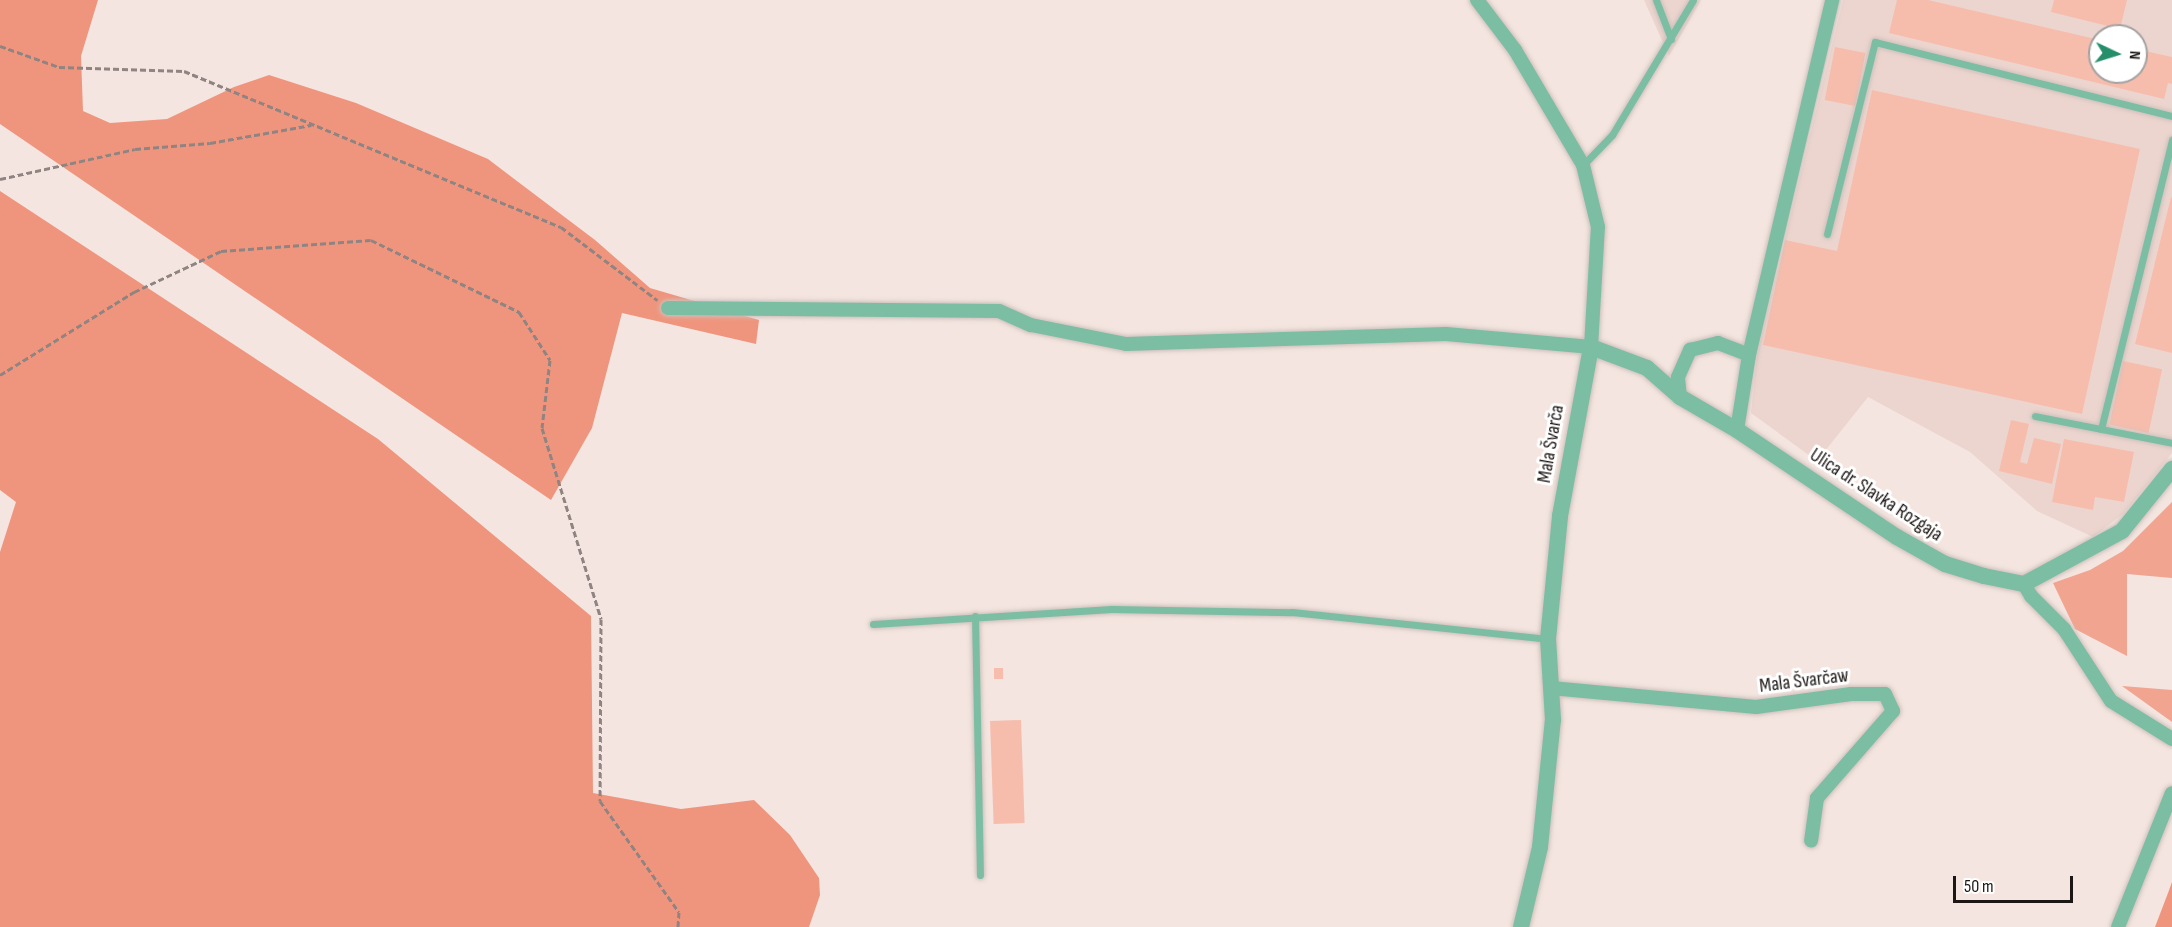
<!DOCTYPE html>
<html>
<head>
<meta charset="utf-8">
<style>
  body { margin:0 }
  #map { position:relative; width:2172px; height:927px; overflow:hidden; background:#f4e5e0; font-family:"Sofia Sans Condensed",sans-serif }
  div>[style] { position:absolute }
  .built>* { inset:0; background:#edd5cf }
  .green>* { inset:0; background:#f1a48f }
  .forest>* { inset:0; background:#f0957d }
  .building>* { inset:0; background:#f6bdad; transform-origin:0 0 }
  .path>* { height:3px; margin-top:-1.5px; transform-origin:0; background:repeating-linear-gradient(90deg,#8f8481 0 6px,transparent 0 9px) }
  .roads { filter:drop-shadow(0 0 2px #cdc0bb) drop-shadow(0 0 2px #cdc0bb) }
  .service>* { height:7px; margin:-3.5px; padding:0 3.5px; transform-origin:3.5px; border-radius:3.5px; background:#7cbea3 }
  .minor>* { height:14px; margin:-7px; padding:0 7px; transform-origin:7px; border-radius:7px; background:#7cbea3 }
  .tertiary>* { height:16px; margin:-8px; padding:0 8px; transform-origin:8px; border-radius:8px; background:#7cbea3 }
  span { translate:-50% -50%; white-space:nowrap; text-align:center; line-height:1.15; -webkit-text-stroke:6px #fff; paint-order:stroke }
  .street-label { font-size:20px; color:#1c1715 }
  .north { position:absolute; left:2088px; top:24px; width:60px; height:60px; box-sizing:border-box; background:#fff; border:2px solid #a4a2a1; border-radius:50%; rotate:94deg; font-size:16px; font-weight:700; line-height:24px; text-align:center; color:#1c1715 }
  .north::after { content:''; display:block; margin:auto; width:21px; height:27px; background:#258e6b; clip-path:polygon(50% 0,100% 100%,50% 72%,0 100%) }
  .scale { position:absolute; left:1953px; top:876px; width:120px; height:27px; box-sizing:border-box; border:3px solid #1c1715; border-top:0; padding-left:8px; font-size:18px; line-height:21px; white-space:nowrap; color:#1c1715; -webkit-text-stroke:4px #fff; paint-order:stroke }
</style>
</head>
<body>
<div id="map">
  <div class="built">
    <i style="clip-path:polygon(1644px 0,1701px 0,1669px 56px)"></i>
    <i style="clip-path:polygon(evenodd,1843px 0,2172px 0,2172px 453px,2123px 514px,2093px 537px,2037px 511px,1970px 452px,1868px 397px,1817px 461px,1751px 413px,1757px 355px,1843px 0,2100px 36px,2136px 36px,2136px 72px,2100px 72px,2100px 36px)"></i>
  </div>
  <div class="green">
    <i style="clip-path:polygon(2172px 502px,2172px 578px,2127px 574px,2127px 656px,2075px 629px,2053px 583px,2090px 570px,2123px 551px)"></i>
    <i style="clip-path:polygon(2122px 686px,2172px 690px,2172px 722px)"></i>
  </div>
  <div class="forest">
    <i style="clip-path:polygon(0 0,98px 0,81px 56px,83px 111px,110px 123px,167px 119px,234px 87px,269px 75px,356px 103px,488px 159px,595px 240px,650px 288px,759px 320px,756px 344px,622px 313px,592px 428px,551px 500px,0 124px)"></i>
    <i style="clip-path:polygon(0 191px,378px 439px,591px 616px,593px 793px,681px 809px,754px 800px,790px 835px,819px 878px,820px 895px,809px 927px,0 927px,0 552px,16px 502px,0 490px)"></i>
    <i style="clip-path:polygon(2172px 882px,2172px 927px,2155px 927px,2168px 893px)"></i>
  </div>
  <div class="building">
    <i style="clip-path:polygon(1897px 0,1928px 0,2100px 40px,2100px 72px,2136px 72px,2136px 49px,2172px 57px,2172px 84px,2168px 83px,2164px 99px,1889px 33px)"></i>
    <i style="clip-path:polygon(2054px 0,2127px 0,2120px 29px,2051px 12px)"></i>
    <i style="left:1835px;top:47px;width:31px;height:54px;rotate:11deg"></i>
    <i style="clip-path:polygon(1872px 90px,2140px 149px,2082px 414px,1763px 345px,1785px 240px,1837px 251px)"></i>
    <i style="clip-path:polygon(2171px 197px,2172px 198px,2172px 353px,2135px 344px)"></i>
    <i style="left:2123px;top:361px;width:40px;height:65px;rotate:12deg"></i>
    <i style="clip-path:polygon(2011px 420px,2029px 424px,2020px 462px,2027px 464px,2034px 438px,2061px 444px,2052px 484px,1999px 471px)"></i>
    <i style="clip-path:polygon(2064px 439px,2134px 452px,2124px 502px,2095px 497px,2093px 510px,2052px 502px)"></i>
    <i style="left:994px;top:668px;width:9px;height:11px"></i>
    <i style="left:1021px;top:720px;width:103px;height:31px;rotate:88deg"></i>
  </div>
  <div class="path">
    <i style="left:0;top:46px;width:63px;rotate:19.6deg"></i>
    <i style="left:59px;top:67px;width:125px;rotate:1.8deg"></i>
    <i style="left:184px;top:71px;width:408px;rotate:22.5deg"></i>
    <i style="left:561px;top:227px;width:121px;rotate:37.2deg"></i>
    <i style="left:0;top:179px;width:138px;rotate:-12.5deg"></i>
    <i style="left:135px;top:149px;width:75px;rotate:-4.6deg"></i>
    <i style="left:210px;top:143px;width:103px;rotate:-10.1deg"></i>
    <i style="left:0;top:375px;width:158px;rotate:-31.8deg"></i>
    <i style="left:134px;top:292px;width:96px;rotate:-25.2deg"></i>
    <i style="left:221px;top:251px;width:150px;rotate:-4.2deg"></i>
    <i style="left:371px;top:240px;width:165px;rotate:25.9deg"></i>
    <i style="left:519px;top:312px;width:57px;rotate:57.1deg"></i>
    <i style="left:550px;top:360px;width:68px;rotate:96.7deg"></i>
    <i style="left:542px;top:428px;width:200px;rotate:72.8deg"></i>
    <i style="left:601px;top:619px;width:182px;rotate:90.3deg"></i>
    <i style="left:600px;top:801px;width:136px;rotate:54.6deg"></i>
    <i style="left:679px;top:912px;width:15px;rotate:94deg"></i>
  </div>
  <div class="roads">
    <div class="service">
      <i style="left:1656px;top:0;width:42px;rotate:69deg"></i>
      <i style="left:1583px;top:165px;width:42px;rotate:-46deg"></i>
      <i style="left:1612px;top:135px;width:157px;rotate:-59deg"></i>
      <i style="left:1827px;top:234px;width:198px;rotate:-76deg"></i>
      <i style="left:1875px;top:42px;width:306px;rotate:14deg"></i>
      <i style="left:2035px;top:416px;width:140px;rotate:11.1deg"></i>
      <i style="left:2101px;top:429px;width:298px;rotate:-76.2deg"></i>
      <i style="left:975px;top:616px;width:259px;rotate:88.9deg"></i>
      <i style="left:873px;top:624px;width:239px;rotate:-3.6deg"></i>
      <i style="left:1112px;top:609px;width:180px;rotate:1deg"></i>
      <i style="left:1292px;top:612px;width:257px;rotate:6deg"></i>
    </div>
    <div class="minor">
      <i style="left:668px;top:308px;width:331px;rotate:0.5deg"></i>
      <i style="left:999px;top:311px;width:35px;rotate:24deg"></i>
      <i style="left:1031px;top:325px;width:97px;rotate:11.3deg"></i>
      <i style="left:1126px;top:344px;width:320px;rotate:-1.8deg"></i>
      <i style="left:1446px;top:334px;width:146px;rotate:5.1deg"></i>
      <i style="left:1591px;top:347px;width:120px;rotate:-86.7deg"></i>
      <i style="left:1598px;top:227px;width:64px;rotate:-103.6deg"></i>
      <i style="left:1583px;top:165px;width:134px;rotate:-120.6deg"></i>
      <i style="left:1515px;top:50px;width:63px;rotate:-127.2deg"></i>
      <i style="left:1680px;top:397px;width:20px;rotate:-96deg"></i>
      <i style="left:1678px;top:377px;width:30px;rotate:-66deg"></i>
      <i style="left:1690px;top:350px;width:29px;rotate:-14deg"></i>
      <i style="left:1718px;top:343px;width:33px;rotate:21deg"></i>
      <i style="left:1737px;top:430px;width:76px;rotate:-80.9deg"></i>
      <i style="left:1749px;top:355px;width:365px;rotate:-76.8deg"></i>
      <i style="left:2024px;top:584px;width:14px;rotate:60deg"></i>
      <i style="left:2031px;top:596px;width:47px;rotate:45deg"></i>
      <i style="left:2064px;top:629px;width:86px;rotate:56.9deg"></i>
      <i style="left:2111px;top:701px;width:72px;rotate:31.9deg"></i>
      <i style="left:1551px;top:688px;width:206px;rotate:5.3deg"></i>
      <i style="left:1756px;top:707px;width:96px;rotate:-7.8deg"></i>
      <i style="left:1851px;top:694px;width:34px"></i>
      <i style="left:1885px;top:694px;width:19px;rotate:65deg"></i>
      <i style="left:1893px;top:711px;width:116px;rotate:131.1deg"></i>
      <i style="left:1817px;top:798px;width:43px;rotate:97.9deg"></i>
      <i style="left:2118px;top:927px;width:144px;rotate:-68.1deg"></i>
    </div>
    <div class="tertiary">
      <i style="left:1521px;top:927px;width:82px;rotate:-76.6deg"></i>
      <i style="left:1540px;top:847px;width:128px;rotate:-84.2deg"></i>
      <i style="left:1553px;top:720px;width:81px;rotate:-93.5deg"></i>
      <i style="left:1548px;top:639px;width:124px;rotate:-84.4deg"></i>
      <i style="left:1560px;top:516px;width:172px;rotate:-79.6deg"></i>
      <i style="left:1591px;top:347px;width:60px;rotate:20.6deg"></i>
      <i style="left:1647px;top:368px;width:44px;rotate:41.3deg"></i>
      <i style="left:1680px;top:397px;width:66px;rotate:30.1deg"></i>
      <i style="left:1737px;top:430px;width:192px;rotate:33.8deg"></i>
      <i style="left:1897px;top:537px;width:55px;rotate:29.4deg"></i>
      <i style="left:1945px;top:564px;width:41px;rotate:17.1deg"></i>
      <i style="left:1984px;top:576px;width:41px;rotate:11.3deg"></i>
      <i style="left:2024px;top:584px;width:111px;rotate:-28.4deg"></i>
      <i style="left:2122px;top:531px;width:80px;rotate:-51.1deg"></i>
    </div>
  </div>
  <div class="street-label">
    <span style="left:1551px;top:444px;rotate:-80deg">Mala Švarča</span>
    <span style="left:1876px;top:495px;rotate:33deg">Ulica dr. Slavka Rozgaja</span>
    <span style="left:1804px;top:681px;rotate:-7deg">Mala Švarčaw</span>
  </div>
  <div class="north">N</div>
  <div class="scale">50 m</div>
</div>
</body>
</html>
